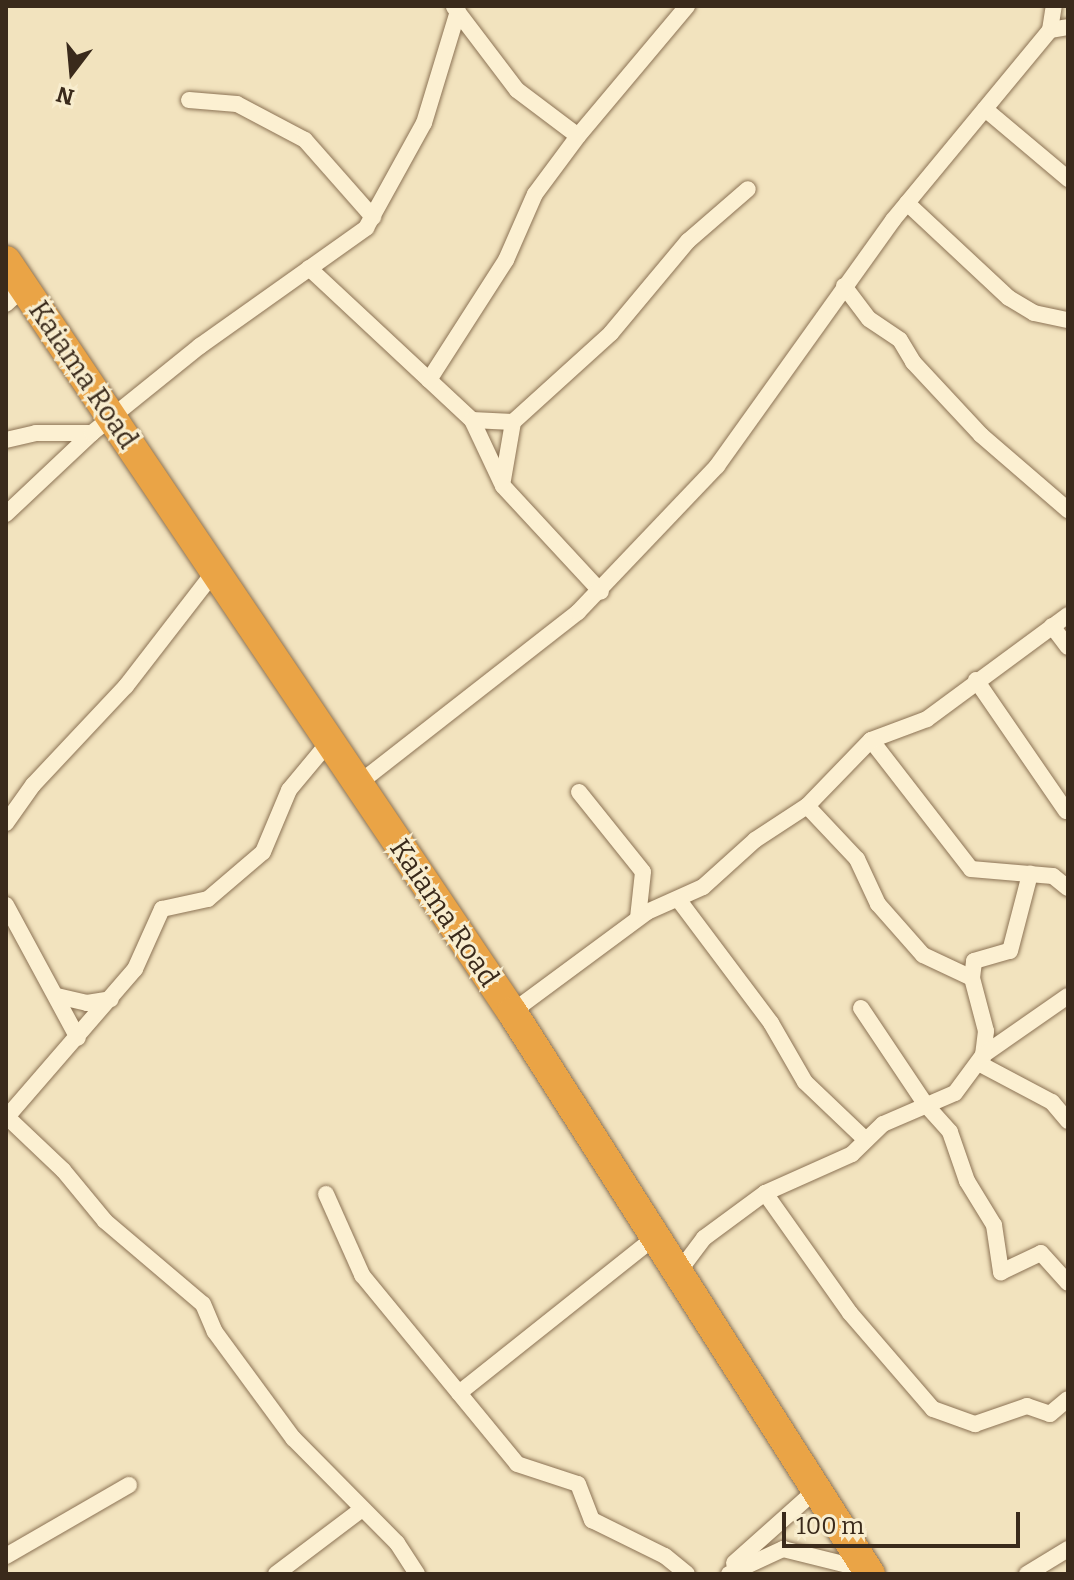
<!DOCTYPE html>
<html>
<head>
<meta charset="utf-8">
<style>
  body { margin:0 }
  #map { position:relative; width:1074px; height:1580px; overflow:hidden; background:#f2e3be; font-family:Bitter,serif }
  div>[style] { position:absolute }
  .roads { filter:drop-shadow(0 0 2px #8c7355) drop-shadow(0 0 2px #8c7355) }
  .street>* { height:16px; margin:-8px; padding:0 8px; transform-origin:8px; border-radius:8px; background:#fcf0d2 }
  .highway>* { height:30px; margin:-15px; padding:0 15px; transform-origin:15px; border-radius:15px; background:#eaa446 }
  span { translate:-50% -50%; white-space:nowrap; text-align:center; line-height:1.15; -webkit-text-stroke:6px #f8edce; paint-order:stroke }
  .street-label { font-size:28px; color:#3a2a1b }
  .frame { position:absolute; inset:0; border:8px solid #3a2a1b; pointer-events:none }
  .north { position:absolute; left:32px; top:32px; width:80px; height:80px; -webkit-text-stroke:6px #f8edce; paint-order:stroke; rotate:196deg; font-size:22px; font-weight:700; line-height:32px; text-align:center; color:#3a2a1b }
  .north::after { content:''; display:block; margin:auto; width:28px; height:36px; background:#3a2a1b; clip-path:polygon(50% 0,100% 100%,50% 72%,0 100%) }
  .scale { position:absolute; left:782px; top:1512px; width:238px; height:36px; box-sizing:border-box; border:4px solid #3a2a1b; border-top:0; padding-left:10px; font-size:24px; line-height:28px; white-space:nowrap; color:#3a2a1b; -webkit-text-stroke:6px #f8edce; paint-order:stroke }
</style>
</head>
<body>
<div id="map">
  <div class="roads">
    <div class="street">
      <i style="left:454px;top:7px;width:104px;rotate:52.8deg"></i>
      <i style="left:517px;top:90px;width:76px;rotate:37deg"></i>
      <i style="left:578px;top:136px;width:170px;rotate:-50deg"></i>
      <i style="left:1050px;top:30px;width:18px;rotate:-9deg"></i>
      <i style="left:189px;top:100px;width:48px;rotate:4.8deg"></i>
      <i style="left:237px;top:104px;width:77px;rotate:27.9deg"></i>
      <i style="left:305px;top:140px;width:103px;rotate:48.6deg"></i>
      <i style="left:985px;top:109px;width:109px;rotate:40.1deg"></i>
      <i style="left:907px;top:203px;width:139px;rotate:43deg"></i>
      <i style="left:1009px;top:298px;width:29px;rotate:31deg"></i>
      <i style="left:1034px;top:313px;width:35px;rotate:12deg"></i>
      <i style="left:309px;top:268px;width:223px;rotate:43deg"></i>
      <i style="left:472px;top:420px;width:73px;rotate:64.8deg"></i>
      <i style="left:503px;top:486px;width:144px;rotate:47.2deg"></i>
      <i style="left:844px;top:286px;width:41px;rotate:52.9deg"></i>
      <i style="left:869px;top:319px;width:37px;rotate:34deg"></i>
      <i style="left:900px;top:340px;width:26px;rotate:59deg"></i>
      <i style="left:913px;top:362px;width:100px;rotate:47deg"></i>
      <i style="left:981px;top:435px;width:115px;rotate:40.8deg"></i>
      <i style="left:6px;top:304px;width:25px;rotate:-43deg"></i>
      <i style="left:429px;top:380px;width:143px;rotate:-57.3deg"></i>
      <i style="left:506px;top:260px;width:72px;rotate:-66.3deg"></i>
      <i style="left:535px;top:194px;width:72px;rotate:-53.4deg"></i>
      <i style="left:472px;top:420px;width:41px;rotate:2.8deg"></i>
      <i style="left:6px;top:440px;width:31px;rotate:-13deg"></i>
      <i style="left:36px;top:433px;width:56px"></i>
      <i style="left:503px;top:480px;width:59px;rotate:-80.2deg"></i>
      <i style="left:513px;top:422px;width:132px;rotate:-42.2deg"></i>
      <i style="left:611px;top:333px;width:120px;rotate:-50.1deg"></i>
      <i style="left:688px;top:241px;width:79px;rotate:-40.9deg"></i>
      <i style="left:6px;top:514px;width:118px;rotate:-43.3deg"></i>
      <i style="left:92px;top:433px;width:139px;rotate:-38.9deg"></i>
      <i style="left:200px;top:346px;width:204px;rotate:-35.4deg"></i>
      <i style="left:366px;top:228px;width:120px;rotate:-61.1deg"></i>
      <i style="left:424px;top:123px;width:117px;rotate:-73.1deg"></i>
      <i style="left:1052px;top:626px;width:26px;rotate:53deg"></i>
      <i style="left:976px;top:680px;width:159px;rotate:55.5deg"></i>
      <i style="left:871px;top:740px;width:163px;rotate:52.2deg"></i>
      <i style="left:971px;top:869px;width:82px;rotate:4.9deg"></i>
      <i style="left:1053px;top:876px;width:19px;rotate:39deg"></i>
      <i style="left:358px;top:784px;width:279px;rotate:-38deg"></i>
      <i style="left:578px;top:612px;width:202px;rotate:-46.4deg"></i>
      <i style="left:717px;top:466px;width:302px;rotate:-54.4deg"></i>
      <i style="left:893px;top:220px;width:246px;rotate:-50.4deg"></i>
      <i style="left:1050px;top:30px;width:24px;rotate:-81deg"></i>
      <i style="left:579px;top:792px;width:102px;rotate:51.3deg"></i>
      <i style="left:643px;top:872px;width:46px;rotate:96.2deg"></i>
      <i style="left:807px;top:806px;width:73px;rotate:46.7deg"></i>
      <i style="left:857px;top:859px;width:50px;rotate:65deg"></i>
      <i style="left:878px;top:904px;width:68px;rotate:48.6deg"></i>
      <i style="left:923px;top:955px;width:54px;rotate:25.1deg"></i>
      <i style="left:972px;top:978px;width:55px;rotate:75.2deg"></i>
      <i style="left:986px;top:1031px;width:34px;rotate:97deg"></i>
      <i style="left:982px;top:1065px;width:79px;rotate:27.9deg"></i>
      <i style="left:1052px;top:1102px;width:25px;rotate:50deg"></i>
      <i style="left:6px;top:823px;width:47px;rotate:-54.6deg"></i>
      <i style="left:33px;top:785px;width:136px;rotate:-46.8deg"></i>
      <i style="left:126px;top:686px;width:144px;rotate:-52.3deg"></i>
      <i style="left:678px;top:899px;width:155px;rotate:53.1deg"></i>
      <i style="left:771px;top:1023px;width:68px;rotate:60deg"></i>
      <i style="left:805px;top:1082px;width:84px;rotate:43.6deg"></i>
      <i style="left:6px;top:905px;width:151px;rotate:61.6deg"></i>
      <i style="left:972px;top:978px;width:17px;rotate:-83deg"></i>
      <i style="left:974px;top:961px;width:37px;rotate:-16deg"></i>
      <i style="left:1010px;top:951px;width:80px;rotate:-75.4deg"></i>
      <i style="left:57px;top:996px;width:31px;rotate:13deg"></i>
      <i style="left:87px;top:1003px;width:24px;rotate:-9deg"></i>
      <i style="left:861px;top:1008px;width:117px;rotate:56.2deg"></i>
      <i style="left:926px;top:1105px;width:36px;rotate:48deg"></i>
      <i style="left:950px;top:1132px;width:52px;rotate:70.9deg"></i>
      <i style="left:967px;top:1181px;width:52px;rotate:58.5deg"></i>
      <i style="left:994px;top:1225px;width:48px;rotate:81.5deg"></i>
      <i style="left:1001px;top:1272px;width:44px;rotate:-25.4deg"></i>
      <i style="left:1041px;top:1253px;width:40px;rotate:48deg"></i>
      <i style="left:512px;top:1012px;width:168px;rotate:-36.5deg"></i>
      <i style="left:647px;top:912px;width:61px;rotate:-24.1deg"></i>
      <i style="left:703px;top:887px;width:70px;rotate:-42.1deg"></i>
      <i style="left:755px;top:840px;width:62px;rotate:-33.2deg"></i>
      <i style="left:807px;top:806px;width:92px;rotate:-45.9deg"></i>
      <i style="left:871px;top:740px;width:60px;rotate:-20.6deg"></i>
      <i style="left:927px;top:719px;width:175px;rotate:-36.4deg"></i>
      <i style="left:6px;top:1116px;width:79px;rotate:43.5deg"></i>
      <i style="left:63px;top:1170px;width:66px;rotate:50.5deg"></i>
      <i style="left:105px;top:1221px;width:128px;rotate:40.3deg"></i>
      <i style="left:203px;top:1304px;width:30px;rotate:67deg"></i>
      <i style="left:215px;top:1332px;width:132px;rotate:53.7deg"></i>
      <i style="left:293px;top:1438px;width:148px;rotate:45.3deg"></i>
      <i style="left:397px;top:1543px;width:37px;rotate:57deg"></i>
      <i style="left:6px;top:1118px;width:197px;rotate:-49.1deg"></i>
      <i style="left:135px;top:969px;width:66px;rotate:-65.8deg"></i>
      <i style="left:162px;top:909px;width:47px;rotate:-12.3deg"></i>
      <i style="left:208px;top:899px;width:72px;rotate:-40.5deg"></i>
      <i style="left:263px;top:852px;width:67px;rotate:-67.2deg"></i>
      <i style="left:289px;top:790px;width:62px;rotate:-50.2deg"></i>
      <i style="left:765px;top:1193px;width:147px;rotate:54.7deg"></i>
      <i style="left:850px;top:1313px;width:127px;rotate:49.2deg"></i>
      <i style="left:933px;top:1409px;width:45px;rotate:19.7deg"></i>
      <i style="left:975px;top:1424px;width:55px;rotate:-19.1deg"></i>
      <i style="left:1027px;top:1406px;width:24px;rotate:19deg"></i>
      <i style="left:1050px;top:1414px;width:23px;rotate:-40deg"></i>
      <i style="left:326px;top:1194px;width:89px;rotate:66deg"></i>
      <i style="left:362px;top:1275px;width:244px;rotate:50.6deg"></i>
      <i style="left:517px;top:1464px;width:64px;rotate:18.2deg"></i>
      <i style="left:578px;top:1484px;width:39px;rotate:69deg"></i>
      <i style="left:592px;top:1520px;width:81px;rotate:26.3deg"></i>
      <i style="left:665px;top:1556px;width:28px;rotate:39deg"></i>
      <i style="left:677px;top:1274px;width:45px;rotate:-53.1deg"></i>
      <i style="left:704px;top:1238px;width:76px;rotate:-36.4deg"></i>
      <i style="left:765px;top:1193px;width:95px;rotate:-24.1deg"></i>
      <i style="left:852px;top:1154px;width:43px;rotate:-44.1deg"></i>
      <i style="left:883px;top:1124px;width:78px;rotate:-23.3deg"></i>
      <i style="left:955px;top:1093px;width:47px;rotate:-53.6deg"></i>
      <i style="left:983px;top:1055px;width:103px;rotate:-34.8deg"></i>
      <i style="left:459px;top:1393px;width:249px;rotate:-38.5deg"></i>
      <i style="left:6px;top:1556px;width:142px;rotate:-30deg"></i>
      <i style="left:734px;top:1563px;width:110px;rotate:-41.7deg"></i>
      <i style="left:276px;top:1574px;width:106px;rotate:-37deg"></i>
      <i style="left:729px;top:1574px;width:60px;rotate:-24.8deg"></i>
      <i style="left:783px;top:1549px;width:82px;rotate:14deg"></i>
      <i style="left:1027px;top:1574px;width:48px;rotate:-31.4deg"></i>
    </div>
    <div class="highway">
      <i style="left:6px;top:261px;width:906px;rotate:56.03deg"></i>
      <i style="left:512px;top:1012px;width:666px;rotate:57.5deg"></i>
    </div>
  </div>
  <div class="street-label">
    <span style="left:83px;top:375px;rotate:56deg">Kaiama Road</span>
    <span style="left:444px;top:913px;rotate:56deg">Kaiama Road</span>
  </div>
  <div class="frame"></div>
  <div class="north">N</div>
  <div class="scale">100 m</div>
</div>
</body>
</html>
